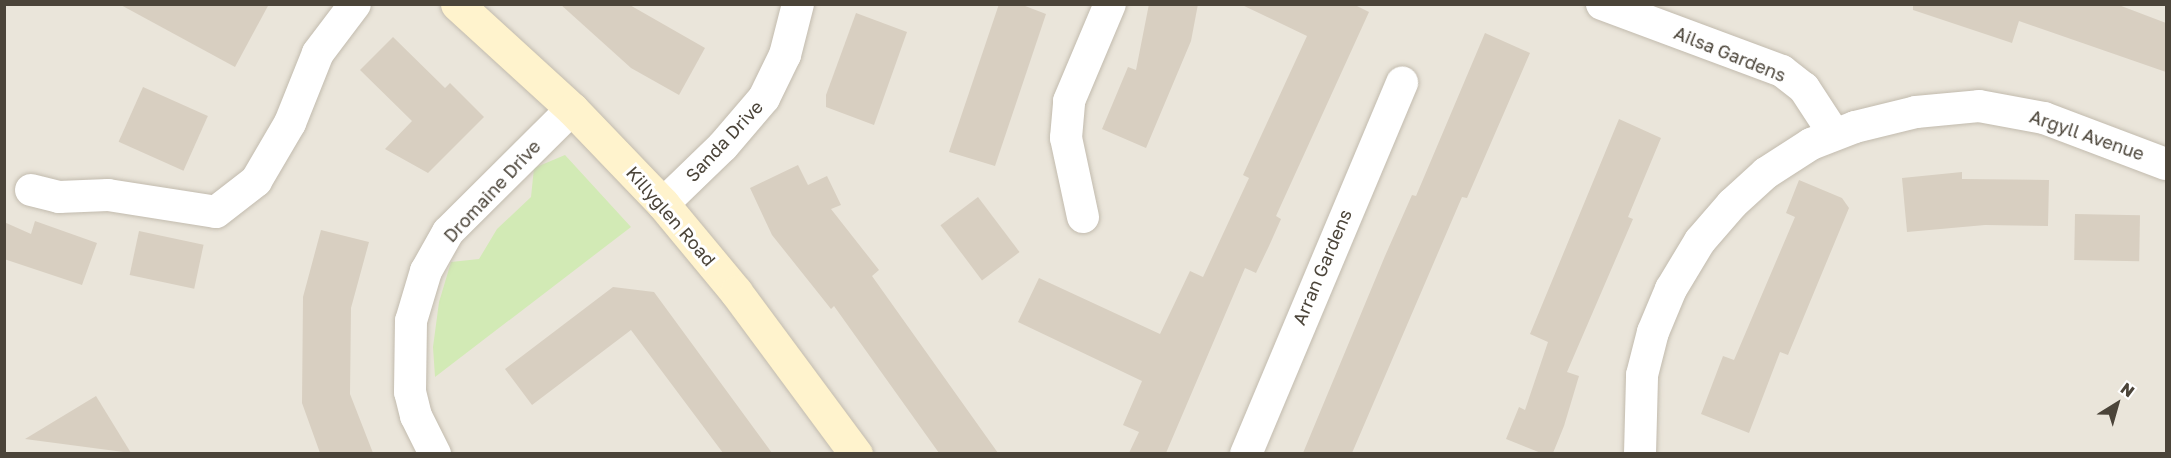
<!DOCTYPE html>
<html>
<head>
<meta charset="utf-8">
<style>
  body { margin:0 }
  #map { position:relative; width:2171px; height:458px; overflow:hidden; background:#f6f3ec; font-family:"Golos Text",sans-serif }
  div>[style] { position:absolute }
  .residential>* { inset:0; background:#eae5da; transform-origin:0 0 }
  .green>* { inset:0; background:#d2eab5 }
  .building>* { inset:0; background:#d8cfc1; transform-origin:0 0 }
  .roads { filter:drop-shadow(0 0 2px #c2bbae) drop-shadow(0 0 2px #c2bbae) }
  .street>* { height:32px; margin:-16px; padding:0 16px; transform-origin:16px; border-radius:16px; background:#fff }
  .secondary>* { height:33px; margin:-16.5px; padding:0 16.5px; transform-origin:16.5px; border-radius:16.5px; background:#fff3cd }
  span { translate:-50% -50%; white-space:nowrap; text-align:center; line-height:1.15; -webkit-text-stroke:6px #fff; paint-order:stroke }
  .street-label { font-size:18px; color:#4b4439 }
  .frame { position:absolute; inset:0; border:6px solid #4b4439; pointer-events:none }
  .north { position:absolute; left:2087px; top:374px; width:60px; height:60px; -webkit-text-stroke:4px #fff; paint-order:stroke; rotate:37deg; font-size:16px; font-weight:700; line-height:24px; text-align:center; color:#4b4439 }
  .north::after { content:''; display:block; margin:auto; width:21px; height:27px; background:#4b4439; clip-path:polygon(50% 0,100% 100%,50% 72%,0 100%) }
</style>
</head>
<body>
<div id="map">
  <div class="residential">
    <i style="left:5px;top:5px;width:2161px;height:448px"></i>
  </div>
  <div class="green">
    <i style="clip-path:polygon(565px 155px,631px 227px,435px 377px,433px 347px,439px 302px,451px 262px,479px 259px,497px 229px,531px 197px,534px 168px)"></i>
  </div>
  <div class="building">
    <i style="clip-path:polygon(119px 4px,269px 4px,235px 67px)"></i>
    <i style="clip-path:polygon(560px 4px,628px 4px,705px 48px,679px 95px,631px 68px)"></i>
    <i style="clip-path:polygon(999px 4px,1020px 4px,1046px 14px,995px 166px,949px 152px)"></i>
    <i style="clip-path:polygon(1149px 4px,1198px 4px,1191px 41px,1146px 148px,1102px 129px,1128px 67px,1136px 70px)"></i>
    <i style="clip-path:polygon(1240px 4px,1353px 4px,1369px 12px,1276px 216px,1281px 219px,1269px 246px,1256px 273px,1245px 268px,1166px 453px,1129px 453px,1139px 432px,1123px 425px,1142px 381px,1018px 322px,1039px 278px,1160px 334px,1190px 271px,1203px 277px,1249px 178px,1243px 175px,1307px 36px)"></i>
    <i style="clip-path:polygon(1913px 4px,2116px 4px,2166px 23px,2166px 72px,2019px 21px,2012px 43px,1913px 10px)"></i>
    <i style="clip-path:polygon(856px 13px,907px 32px,874px 125px,826px 107px,826px 95px)"></i>
    <i style="clip-path:polygon(1485px 33px,1530px 53px,1467px 198px,1462px 197px,1352px 453px,1303px 453px,1385px 256px,1412px 195px,1416px 196px)"></i>
    <i style="clip-path:polygon(393px 37px,445px 88px,450px 83px,484px 117px,428px 173px,385px 149px,412px 121px,360px 70px)"></i>
    <i style="left:143px;top:87px;width:71px;height:60px;rotate:24deg"></i>
    <i style="clip-path:polygon(1619px 119px,1661px 138px,1628px 217px,1633px 219px,1567px 372px,1579px 376px,1564px 426px,1553px 453px,1541px 453px,1506px 439px,1519px 407px,1525px 410px,1548px 342px,1530px 334px)"></i>
    <i style="clip-path:polygon(798px 165px,808px 185px,827px 176px,841px 205px,831px 209px,879px 270px,872px 276px,998px 453px,939px 453px,834px 306px,831px 309px,772px 235px,750px 188px)"></i>
    <i style="clip-path:polygon(1962px 172px,1962px 179px,2049px 180px,2048px 226px,1985px 225px,1907px 232px,1902px 178px)"></i>
    <i style="clip-path:polygon(1799px 180px,1842px 198px,1849px 208px,1788px 355px,1780px 352px,1749px 433px,1701px 414px,1723px 356px,1734px 360px,1795px 217px,1786px 213px)"></i>
    <i style="left:978px;top:197px;width:69px;height:47px;rotate:53deg"></i>
    <i style="left:2075px;top:214px;width:65px;height:46px;rotate:1deg"></i>
    <i style="clip-path:polygon(35px 221px,97px 243px,82px 285px,4px 259px,4px 222px,31px 234px)"></i>
    <i style="clip-path:polygon(321px 230px,369px 242px,351px 308px,350px 394px,373px 453px,320px 453px,302px 403px,303px 297px)"></i>
    <i style="left:139px;top:231px;width:66px;height:45px;rotate:12deg"></i>
    <i style="clip-path:polygon(613px 287px,654px 292px,772px 453px,723px 453px,631px 330px,532px 405px,505px 369px)"></i>
    <i style="clip-path:polygon(96px 396px,131px 453px,25px 439px)"></i>
  </div>
  <div class="roads">
    <div class="street">
      <i style="left:1602px;top:4px;width:192px;rotate:20.4deg"></i>
      <i style="left:1782px;top:71px;width:28px;rotate:38deg"></i>
      <i style="left:1804px;top:88px;width:55px;rotate:56.9deg"></i>
      <i style="left:31px;top:190px;width:29px;rotate:14deg"></i>
      <i style="left:59px;top:197px;width:49px;rotate:-2.3deg"></i>
      <i style="left:108px;top:195px;width:109px;rotate:8.9deg"></i>
      <i style="left:216px;top:212px;width:51px;rotate:-37.8deg"></i>
      <i style="left:256px;top:181px;width:67px;rotate:-59.6deg"></i>
      <i style="left:290px;top:123px;width:75px;rotate:-68.2deg"></i>
      <i style="left:318px;top:53px;width:61px;rotate:-52.9deg"></i>
      <i style="left:663px;top:204px;width:83px;rotate:-44deg"></i>
      <i style="left:723px;top:146px;width:63px;rotate:-49.5deg"></i>
      <i style="left:764px;top:98px;width:48px;rotate:-64deg"></i>
      <i style="left:785px;top:55px;width:53px;rotate:-75.7deg"></i>
      <i style="left:1083px;top:217px;width:81px;rotate:-102.1deg"></i>
      <i style="left:1066px;top:138px;width:37px;rotate:-85deg"></i>
      <i style="left:1069px;top:101px;width:105px;rotate:-67.1deg"></i>
      <i style="left:435px;top:454px;width:42px;rotate:-116.6deg"></i>
      <i style="left:416px;top:416px;width:25px;rotate:-104deg"></i>
      <i style="left:410px;top:392px;width:71px;rotate:-89.2deg"></i>
      <i style="left:411px;top:321px;width:52px;rotate:-73.3deg"></i>
      <i style="left:426px;top:271px;width:45px;rotate:-60.6deg"></i>
      <i style="left:448px;top:232px;width:175px;rotate:-44.8deg"></i>
      <i style="left:1246px;top:454px;width:403px;rotate:-67.2deg"></i>
      <i style="left:1640px;top:454px;width:79px;rotate:-88.5deg"></i>
      <i style="left:1642px;top:375px;width:44px;rotate:-75.7deg"></i>
      <i style="left:1653px;top:332px;width:47px;rotate:-67.3deg"></i>
      <i style="left:1671px;top:289px;width:56px;rotate:-58.9deg"></i>
      <i style="left:1700px;top:241px;width:49px;rotate:-49.1deg"></i>
      <i style="left:1732px;top:204px;width:46px;rotate:-42.4deg"></i>
      <i style="left:1766px;top:173px;width:54px;rotate:-32.8deg"></i>
      <i style="left:1811px;top:144px;width:47px;rotate:-21.1deg"></i>
      <i style="left:1855px;top:127px;width:63px;rotate:-13.8deg"></i>
      <i style="left:1916px;top:112px;width:63px;rotate:-5.4deg"></i>
      <i style="left:1979px;top:106px;width:66px;rotate:10.5deg"></i>
      <i style="left:2044px;top:118px;width:130px;rotate:20.7deg"></i>
    </div>
    <div class="secondary">
      <i style="left:457px;top:4px;width:156px;rotate:42.4deg"></i>
      <i style="left:572px;top:109px;width:132px;rotate:46.2deg"></i>
      <i style="left:663px;top:204px;width:114px;rotate:50.3deg"></i>
      <i style="left:736px;top:292px;width:202px;rotate:53.5deg"></i>
    </div>
  </div>
  <div class="street-label">
    <span style="left:1730px;top:54px;rotate:22deg">Ailsa Gardens</span>
    <span style="left:2087px;top:135px;rotate:19deg">Argyll Avenue</span>
    <span style="left:724px;top:141px;rotate:-47deg">Sanda Drive</span>
    <span style="left:492px;top:191px;rotate:-47deg">Dromaine Drive</span>
    <span style="left:671px;top:216px;rotate:49deg">Killyglen Road</span>
    <span style="left:1322px;top:267px;rotate:-67deg">Arran Gardens</span>
  </div>
  <div class="frame"></div>
  <div class="north">N</div>
</div>
</body>
</html>
